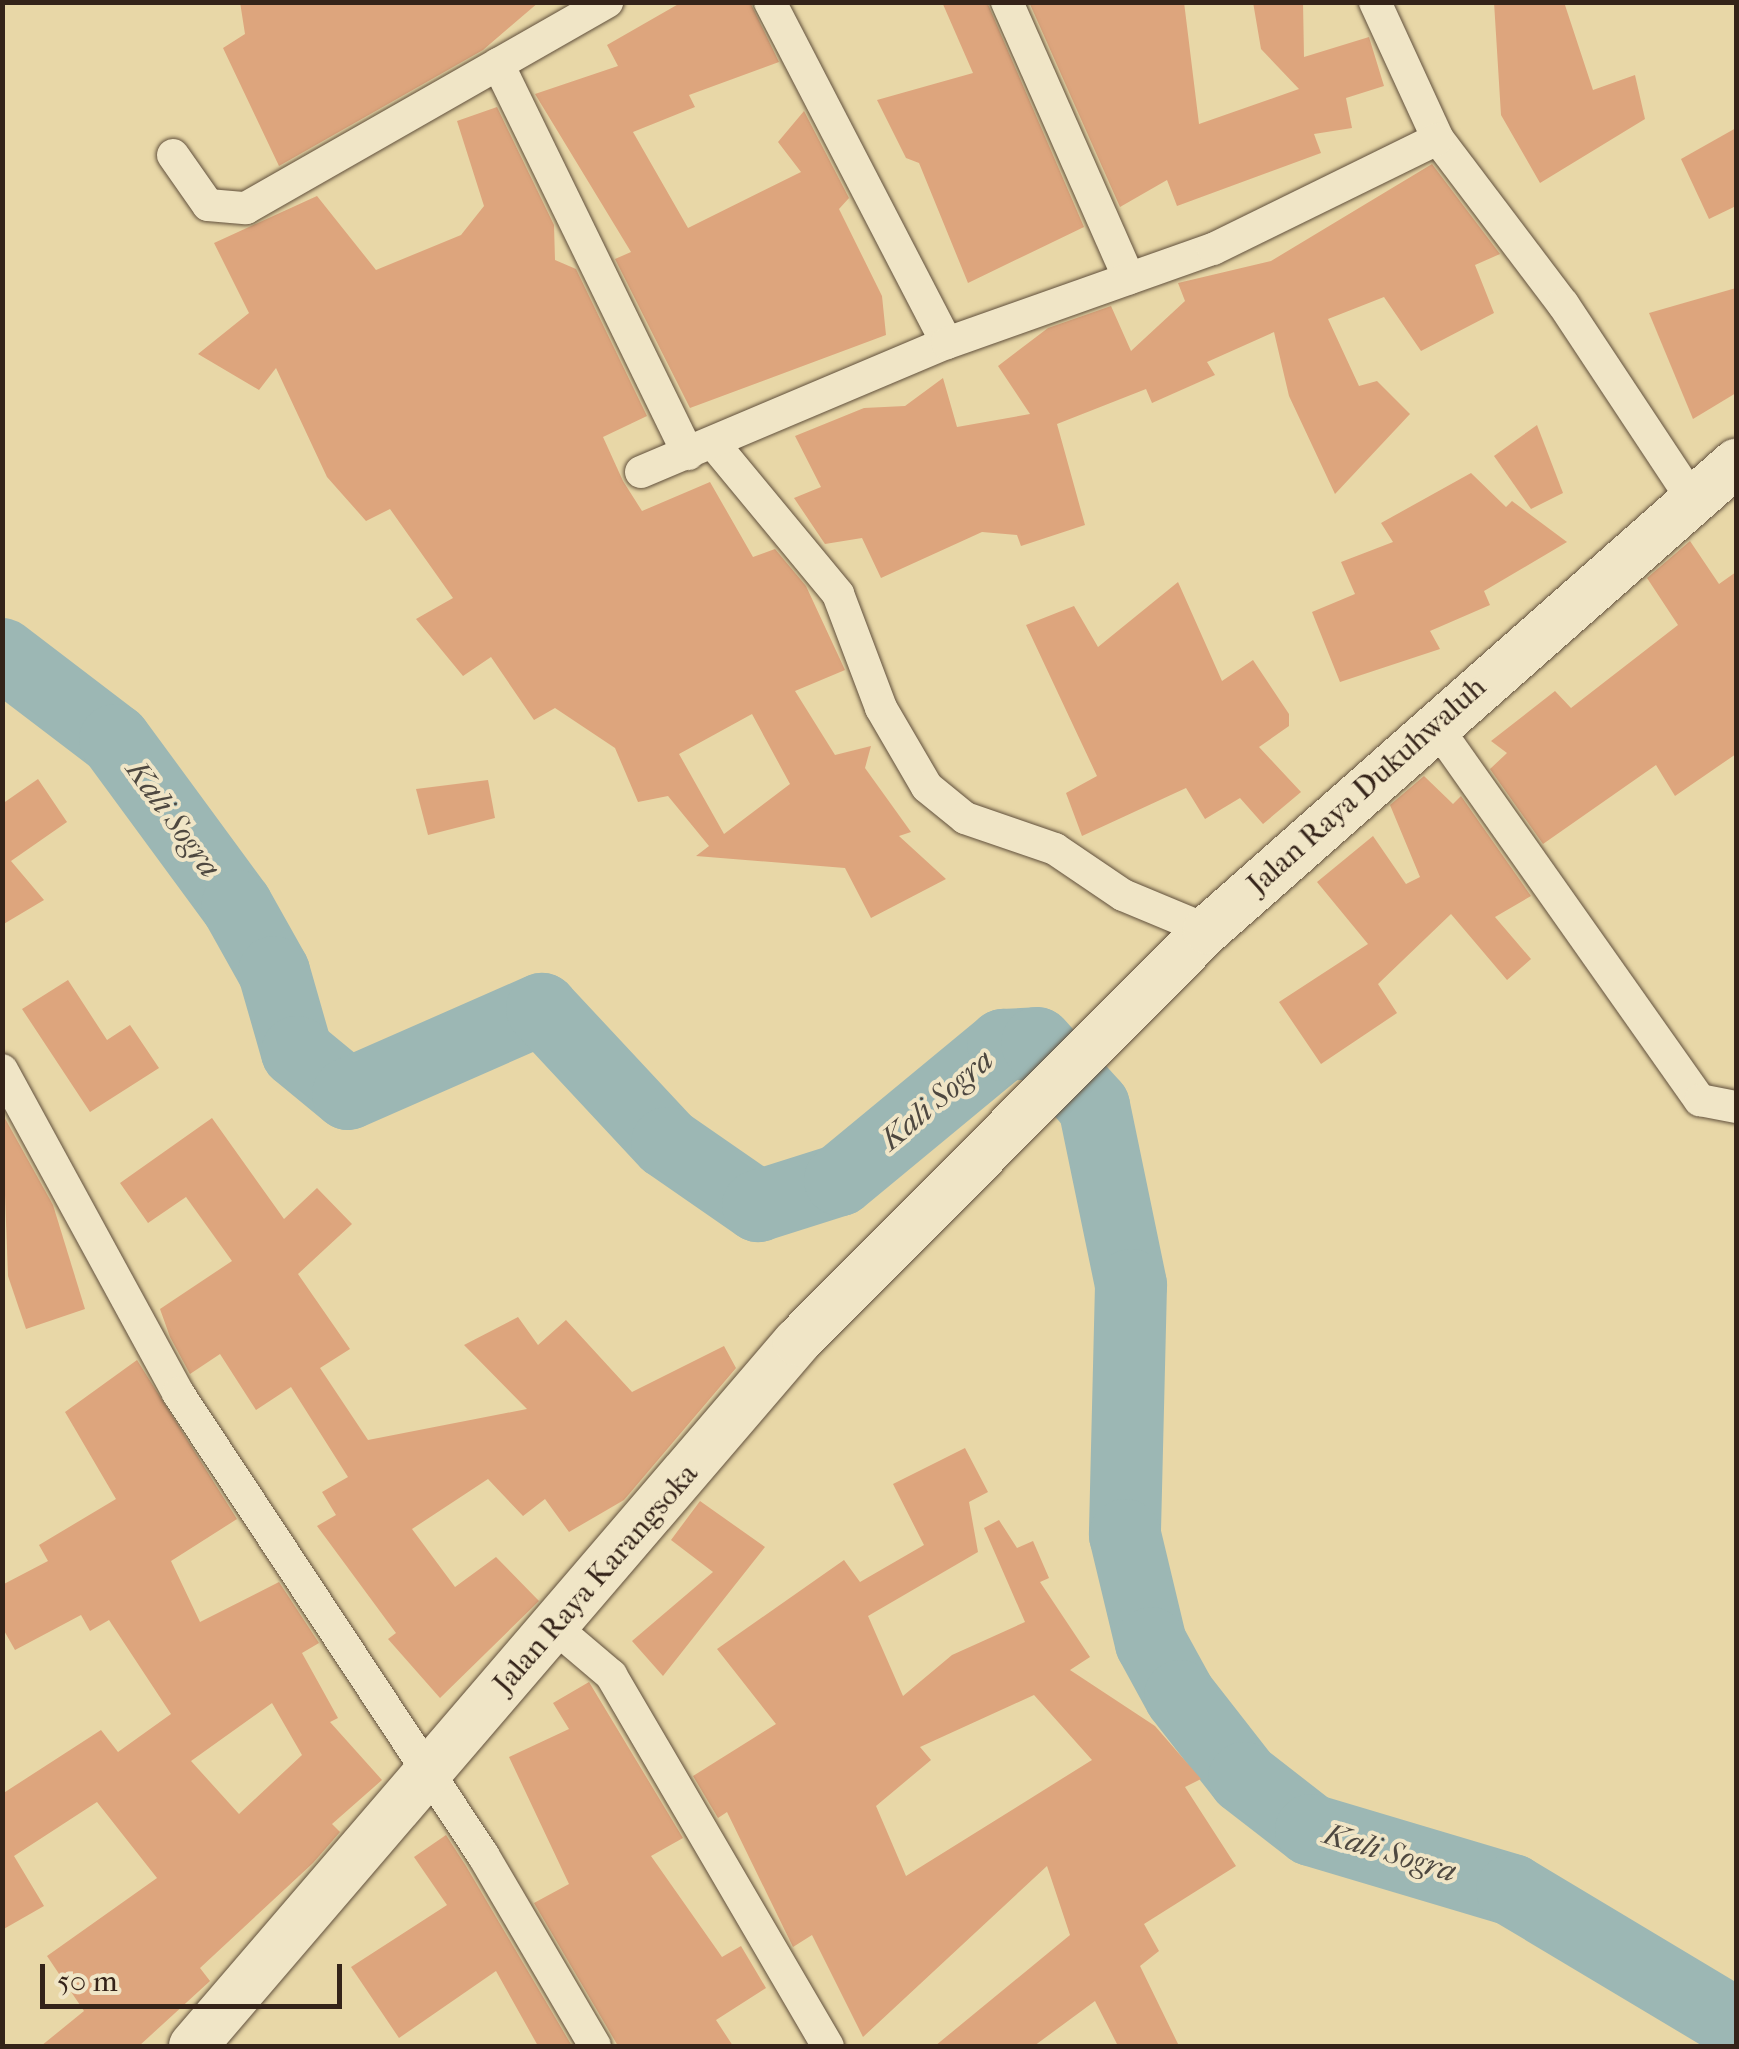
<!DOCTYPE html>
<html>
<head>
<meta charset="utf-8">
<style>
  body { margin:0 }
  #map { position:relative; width:1739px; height:2049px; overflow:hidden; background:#e8d7a7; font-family:"IM FELL French Canon",serif }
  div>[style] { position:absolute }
  .river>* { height:72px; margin:-36px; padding:0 36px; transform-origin:36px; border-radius:36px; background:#9cb7b4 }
  .building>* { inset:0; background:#dda57d }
  .roads { filter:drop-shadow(0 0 2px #61503c) drop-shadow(0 0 2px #61503c) }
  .street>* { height:32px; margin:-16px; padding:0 16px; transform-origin:16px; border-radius:16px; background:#f0e5c6 }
  .secondary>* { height:48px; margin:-24px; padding:0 24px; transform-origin:24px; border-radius:24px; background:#f0e5c6 }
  span { translate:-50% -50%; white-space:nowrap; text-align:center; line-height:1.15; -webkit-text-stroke:8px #f0e5c6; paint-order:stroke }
  .street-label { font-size:30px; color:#342319 }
  .water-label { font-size:32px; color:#4e4840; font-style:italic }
  .frame { position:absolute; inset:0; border:5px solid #342319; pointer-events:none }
  .scale { position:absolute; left:40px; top:1964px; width:302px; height:45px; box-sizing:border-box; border:5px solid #342319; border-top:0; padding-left:12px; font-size:30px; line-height:35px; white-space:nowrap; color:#342319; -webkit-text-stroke:8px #f0e5c6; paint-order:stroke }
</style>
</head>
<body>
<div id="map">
  <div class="river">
    <i style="left:2px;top:654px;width:142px;rotate:37.3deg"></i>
    <i style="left:115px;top:740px;width:206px;rotate:53.7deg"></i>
    <i style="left:237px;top:906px;width:76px;rotate:60.7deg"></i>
    <i style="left:274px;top:972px;width:83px;rotate:74deg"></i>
    <i style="left:297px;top:1052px;width:66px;rotate:39.5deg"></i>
    <i style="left:348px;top:1094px;width:212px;rotate:-23.7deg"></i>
    <i style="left:542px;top:1009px;width:183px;rotate:47deg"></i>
    <i style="left:667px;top:1143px;width:111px;rotate:34.7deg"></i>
    <i style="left:758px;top:1206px;width:86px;rotate:-17.6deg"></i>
    <i style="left:840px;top:1180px;width:212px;rotate:-39.6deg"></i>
    <i style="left:1003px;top:1045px;width:34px;rotate:-3deg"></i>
    <i style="left:1037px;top:1043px;width:85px;rotate:47.9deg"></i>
    <i style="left:1094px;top:1106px;width:183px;rotate:78.3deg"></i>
    <i style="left:1131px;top:1285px;width:250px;rotate:91.4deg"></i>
    <i style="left:1125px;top:1535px;width:111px;rotate:76.5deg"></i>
    <i style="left:1151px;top:1643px;width:60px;rotate:61.3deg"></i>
    <i style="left:1180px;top:1696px;width:104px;rotate:52deg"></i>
    <i style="left:1244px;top:1778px;width:85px;rotate:37.8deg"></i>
    <i style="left:1311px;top:1830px;width:210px;rotate:16.6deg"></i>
    <i style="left:1512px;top:1890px;width:261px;rotate:30.9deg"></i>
  </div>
  <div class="building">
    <i style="clip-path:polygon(240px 2px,539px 2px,483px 50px,279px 166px,223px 48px,245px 34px)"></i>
    <i style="clip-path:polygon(682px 2px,750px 2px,779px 62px,689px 95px,695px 107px,633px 132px,688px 228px,801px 172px,778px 142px,804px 111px,849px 198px,839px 209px,882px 296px,886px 335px,690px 408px,615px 259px,631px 252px,535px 94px,618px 66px,607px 45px)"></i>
    <i style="clip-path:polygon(942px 2px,987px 2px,1084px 227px,968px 283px,919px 163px,906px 158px,877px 100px,973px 73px)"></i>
    <i style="clip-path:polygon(1029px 2px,1184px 2px,1199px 124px,1299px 89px,1261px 49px,1253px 2px,1303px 2px,1304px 57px,1369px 37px,1384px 86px,1346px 98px,1352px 128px,1314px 134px,1321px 153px,1177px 206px,1167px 180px,1120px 207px)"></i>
    <i style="clip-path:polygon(1494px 2px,1564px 2px,1593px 90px,1635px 75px,1645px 119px,1540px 183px,1501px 115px)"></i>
    <i style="clip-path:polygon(evenodd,497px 107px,554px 225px,555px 260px,576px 269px,647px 416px,603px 437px,623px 481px,642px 511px,710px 482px,753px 557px,775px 549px,806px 586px,845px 670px,795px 691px,835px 755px,871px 746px,865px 768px,911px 832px,899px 836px,946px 879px,871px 918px,845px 868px,696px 856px,709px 846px,668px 796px,638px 802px,615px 748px,555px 708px,534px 720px,491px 657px,463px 676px,416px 619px,453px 598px,390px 509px,366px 521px,327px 477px,276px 368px,259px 390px,198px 354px,249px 313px,214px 243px,317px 196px,376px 270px,461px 235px,484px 206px,457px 121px,497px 107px,752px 714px,790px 784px,724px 834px,679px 754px,752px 714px)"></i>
    <i style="clip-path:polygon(1736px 128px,1736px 206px,1709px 219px,1681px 159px)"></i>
    <i style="clip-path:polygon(1432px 164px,1500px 254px,1475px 265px,1494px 313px,1421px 351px,1384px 297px,1328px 319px,1359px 386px,1377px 381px,1410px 414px,1335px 494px,1289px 396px,1274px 332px,1207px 362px,1215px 375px,1152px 403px,1146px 389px,1057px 424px,1085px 525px,1021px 546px,1017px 535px,982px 532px,881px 578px,862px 538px,825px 544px,794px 498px,821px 487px,795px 436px,864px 408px,905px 406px,943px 378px,957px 427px,1030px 414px,998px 366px,1048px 328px,1111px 306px,1131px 351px,1185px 301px,1178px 283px,1271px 261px)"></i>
    <i style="clip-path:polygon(1736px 288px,1736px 393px,1693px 419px,1649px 313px)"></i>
    <i style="clip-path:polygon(1537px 425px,1563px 493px,1531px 509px,1494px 456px)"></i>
    <i style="clip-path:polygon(1471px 473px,1506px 507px,1512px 501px,1567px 542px,1484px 591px,1490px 605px,1430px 631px,1440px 649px,1340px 682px,1312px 612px,1355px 594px,1341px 562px,1393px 542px,1381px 523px)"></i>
    <i style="clip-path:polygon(1690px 541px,1719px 584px,1736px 572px,1736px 754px,1675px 796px,1656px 765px,1543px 844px,1490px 769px,1507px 753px,1491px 741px,1555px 691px,1571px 708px,1678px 625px,1647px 578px)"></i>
    <i style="clip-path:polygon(1178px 582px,1222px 681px,1253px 660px,1289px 714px,1289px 726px,1259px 747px,1301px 792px,1263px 824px,1240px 798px,1205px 819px,1186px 788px,1082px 836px,1066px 793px,1097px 776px,1026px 625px,1074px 606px,1098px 647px)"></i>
    <i style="clip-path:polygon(1424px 776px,1453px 804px,1461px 796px,1531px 896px,1495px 917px,1531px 959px,1507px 980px,1451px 914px,1378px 984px,1397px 1013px,1321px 1064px,1279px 1002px,1368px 944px,1317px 882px,1373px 836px,1406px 884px,1420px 877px,1390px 805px)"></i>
    <i style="clip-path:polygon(38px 779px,67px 822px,11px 861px,44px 900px,2px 925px,2px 804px)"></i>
    <i style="clip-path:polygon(488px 780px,495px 818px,428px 835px,416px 789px)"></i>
    <i style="clip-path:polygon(68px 980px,107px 1040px,130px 1025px,159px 1068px,90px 1112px,22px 1009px)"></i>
    <i style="clip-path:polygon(2px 1113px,53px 1205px,85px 1309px,26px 1329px,8px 1276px)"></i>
    <i style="clip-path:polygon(212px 1118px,284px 1219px,317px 1188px,352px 1224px,298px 1274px,350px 1349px,320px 1368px,368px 1440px,527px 1409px,464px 1345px,518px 1317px,538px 1345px,566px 1320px,632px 1392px,724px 1346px,736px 1368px,624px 1500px,569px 1532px,545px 1499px,523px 1516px,488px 1479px,412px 1529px,455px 1587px,496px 1557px,539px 1601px,440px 1698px,388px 1639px,396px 1633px,317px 1526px,336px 1515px,322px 1492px,348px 1477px,291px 1387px,256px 1410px,220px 1354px,190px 1374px,170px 1337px,160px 1309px,232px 1261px,186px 1197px,148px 1223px,120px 1183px)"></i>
    <i style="clip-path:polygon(evenodd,137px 1360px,237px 1519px,171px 1561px,200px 1622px,279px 1582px,319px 1643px,302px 1653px,338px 1718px,330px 1722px,382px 1780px,332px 1824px,340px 1832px,313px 1863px,200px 1968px,210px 1981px,139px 2046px,41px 2046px,84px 2011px,47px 1956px,157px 1878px,97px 1802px,14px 1856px,44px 1906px,2px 1930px,2px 1794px,101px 1730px,118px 1752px,171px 1714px,109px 1620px,90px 1631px,81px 1615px,15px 1650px,2px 1627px,2px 1585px,48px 1561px,39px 1545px,116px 1499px,65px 1412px,137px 1360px,272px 1703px,302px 1755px,239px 1814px,191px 1761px,272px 1703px)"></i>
    <i style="clip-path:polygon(evenodd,965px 1448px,988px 1492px,969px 1502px,978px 1552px,868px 1616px,903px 1696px,952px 1655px,1025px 1622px,984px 1528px,999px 1520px,1017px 1548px,1033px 1541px,1049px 1578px,1040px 1582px,1090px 1657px,1070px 1670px,1155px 1726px,1201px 1779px,1185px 1787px,1236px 1866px,1144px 1924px,1159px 1951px,1140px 1966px,1179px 2046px,1118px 2046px,1095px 2001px,1034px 2046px,935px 2046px,1070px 1935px,1047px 1866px,863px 2037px,812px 1935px,793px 1947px,727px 1812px,718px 1818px,693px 1776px,776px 1724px,717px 1649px,844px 1560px,860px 1582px,924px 1545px,893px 1484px,965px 1448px,1034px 1695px,1092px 1760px,906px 1876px,876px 1806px,931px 1760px,920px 1747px,1034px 1695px)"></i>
    <i style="clip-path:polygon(700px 1501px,765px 1547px,663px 1676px,632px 1641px,713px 1572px,671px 1540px)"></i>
    <i style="clip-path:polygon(589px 1682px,683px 1838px,651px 1856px,722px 1957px,741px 1946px,766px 1988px,716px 2020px,733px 2046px,618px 2046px,534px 1903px,569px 1884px,509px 1757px,569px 1729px,553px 1703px)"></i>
    <i style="clip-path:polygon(446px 1835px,466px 1866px,572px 2046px,538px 2046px,496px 1971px,399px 2038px,351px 1967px,447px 1905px,414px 1857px)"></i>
  </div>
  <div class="roads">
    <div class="street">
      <i style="left:770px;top:2px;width:384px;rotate:62.6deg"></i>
      <i style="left:1007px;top:2px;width:302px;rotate:66.2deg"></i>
      <i style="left:1375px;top:2px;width:151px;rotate:65.3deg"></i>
      <i style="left:1438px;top:139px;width:207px;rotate:52.9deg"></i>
      <i style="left:1563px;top:304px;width:237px;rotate:56.5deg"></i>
      <i style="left:498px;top:64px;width:434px;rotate:64deg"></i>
      <i style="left:173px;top:155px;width:61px;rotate:55deg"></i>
      <i style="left:208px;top:205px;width:38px;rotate:5deg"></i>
      <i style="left:246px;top:208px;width:416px;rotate:-29.7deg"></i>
      <i style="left:714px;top:444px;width:195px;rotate:50.4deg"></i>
      <i style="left:838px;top:594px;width:122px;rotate:69.3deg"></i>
      <i style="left:881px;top:708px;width:91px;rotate:59.8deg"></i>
      <i style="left:927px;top:787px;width:49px;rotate:39.2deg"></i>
      <i style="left:965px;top:818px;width:95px;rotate:19deg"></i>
      <i style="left:1055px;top:849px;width:82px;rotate:34.1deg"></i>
      <i style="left:1123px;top:895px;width:91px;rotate:22.6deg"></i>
      <i style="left:641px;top:472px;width:332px;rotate:-22.9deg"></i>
      <i style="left:947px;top:343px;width:282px;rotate:-19.5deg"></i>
      <i style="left:1213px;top:249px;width:250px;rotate:-26.1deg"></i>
      <i style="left:1433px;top:722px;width:463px;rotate:54.8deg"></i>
      <i style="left:1700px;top:1100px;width:37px;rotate:11deg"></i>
      <i style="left:2px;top:1070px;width:368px;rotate:61.4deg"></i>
      <i style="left:178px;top:1393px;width:554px;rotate:56.57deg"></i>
      <i style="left:483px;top:1855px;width:221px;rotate:59.6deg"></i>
      <i style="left:558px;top:1630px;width:70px;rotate:40.3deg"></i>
      <i style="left:611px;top:1675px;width:430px;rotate:59.7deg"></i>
    </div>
    <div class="secondary">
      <i style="left:193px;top:2046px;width:928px;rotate:-49.37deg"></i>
      <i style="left:797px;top:1342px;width:581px;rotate:-45.14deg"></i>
      <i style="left:1207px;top:930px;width:706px;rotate:-41.44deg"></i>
    </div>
  </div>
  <div class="street-label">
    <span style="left:1367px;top:786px;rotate:-42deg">Jalan Raya Dukuhwaluh</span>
    <span style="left:596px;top:1579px;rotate:-49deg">Jalan Raya Karangsoka</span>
  </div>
  <div class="water-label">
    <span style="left:173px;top:819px;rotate:54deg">Kali Sogra</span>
    <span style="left:937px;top:1100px;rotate:-40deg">Kali Sogra</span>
    <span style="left:1390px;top:1853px;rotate:17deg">Kali Sogra</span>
  </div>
  <div class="frame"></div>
  <div class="scale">50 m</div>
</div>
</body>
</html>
